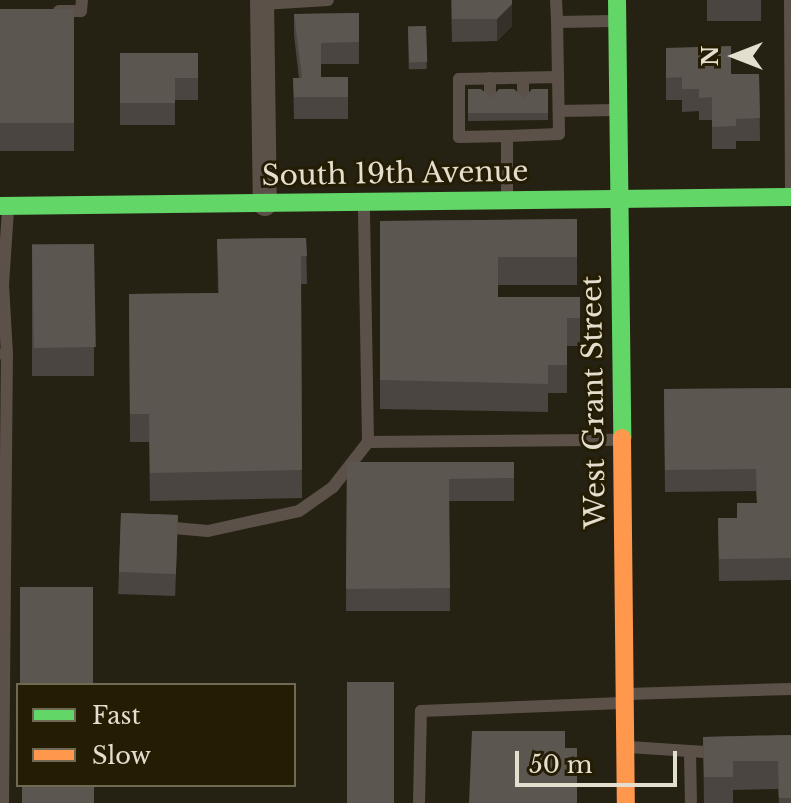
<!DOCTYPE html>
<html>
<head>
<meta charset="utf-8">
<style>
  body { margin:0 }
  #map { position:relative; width:791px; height:803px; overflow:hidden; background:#262213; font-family:"Libre Baskerville",serif }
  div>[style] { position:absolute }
  .lane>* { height:12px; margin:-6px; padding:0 6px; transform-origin:6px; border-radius:6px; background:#5c5149 }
  .street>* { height:24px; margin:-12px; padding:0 12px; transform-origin:12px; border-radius:12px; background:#5c5149 }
  .fast>* { height:18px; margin:-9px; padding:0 9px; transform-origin:9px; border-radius:9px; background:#63d668 }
  .slow>* { height:18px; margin:-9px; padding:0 9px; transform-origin:9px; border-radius:9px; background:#ff974d }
  .wall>* { inset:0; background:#4a4541; transform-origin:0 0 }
  .shaded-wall>* { inset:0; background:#353028 }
  .building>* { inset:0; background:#5b5650; transform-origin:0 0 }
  span { translate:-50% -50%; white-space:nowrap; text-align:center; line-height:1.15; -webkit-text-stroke:6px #241c03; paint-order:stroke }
  .street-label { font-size:28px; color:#e3dece }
  .legend { position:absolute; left:16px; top:683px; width:280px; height:104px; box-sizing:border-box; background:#241c03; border:2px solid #706a54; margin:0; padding:10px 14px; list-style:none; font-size:24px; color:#e3dece }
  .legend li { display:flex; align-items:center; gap:16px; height:40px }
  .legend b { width:40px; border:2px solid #706a54 }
  .north { position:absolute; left:695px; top:16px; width:80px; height:80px; -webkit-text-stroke:6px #241c03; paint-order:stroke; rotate:270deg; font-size:22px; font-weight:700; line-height:32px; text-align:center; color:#e3dece }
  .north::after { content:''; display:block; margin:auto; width:28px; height:36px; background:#e3dece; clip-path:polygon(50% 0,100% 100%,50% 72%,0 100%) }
  .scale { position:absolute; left:515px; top:751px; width:162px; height:36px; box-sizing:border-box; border:4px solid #e3dece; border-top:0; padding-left:10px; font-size:24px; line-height:28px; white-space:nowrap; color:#e3dece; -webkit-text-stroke:6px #241c03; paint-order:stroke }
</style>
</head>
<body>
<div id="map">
  <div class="lane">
    <i style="left:556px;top:0;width:22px;rotate:87deg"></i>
    <i style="left:790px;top:0;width:193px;rotate:89.7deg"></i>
    <i style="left:262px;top:4px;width:66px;rotate:-3.5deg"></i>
    <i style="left:59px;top:11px;width:22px"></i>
    <i style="left:81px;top:11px;width:11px;rotate:-85deg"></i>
    <i style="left:490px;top:78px;width:19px;rotate:90deg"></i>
    <i style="left:523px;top:78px;width:19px;rotate:90deg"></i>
    <i style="left:559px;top:111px;width:57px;rotate:-1deg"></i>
    <i style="left:507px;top:136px;width:48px;rotate:178.8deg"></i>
    <i style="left:459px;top:137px;width:58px;rotate:-90deg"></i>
    <i style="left:459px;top:79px;width:99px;rotate:-1.2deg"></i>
    <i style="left:507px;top:196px;width:60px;rotate:-90deg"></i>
    <i style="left:507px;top:136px;width:52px;rotate:-2.2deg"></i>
    <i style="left:559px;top:134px;width:112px;rotate:-91deg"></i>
    <i style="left:557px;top:22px;width:57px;rotate:-1deg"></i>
    <i style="left:3px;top:354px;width:4px"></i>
    <i style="left:7px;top:354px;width:69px;rotate:-93.3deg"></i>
    <i style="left:3px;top:285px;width:76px;rotate:-86.2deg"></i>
    <i style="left:368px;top:442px;width:253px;rotate:-0.5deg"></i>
    <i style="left:163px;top:527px;width:45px;rotate:5.1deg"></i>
    <i style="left:208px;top:531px;width:93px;rotate:-12.4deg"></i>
    <i style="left:299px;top:511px;width:42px;rotate:-35.2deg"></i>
    <i style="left:333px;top:487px;width:57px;rotate:-52.1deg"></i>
    <i style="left:368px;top:442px;width:236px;rotate:-91deg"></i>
    <i style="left:628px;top:694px;width:163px;rotate:-1.8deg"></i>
    <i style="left:629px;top:747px;width:91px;rotate:3.8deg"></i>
    <i style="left:690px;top:753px;width:50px;rotate:88.9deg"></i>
    <i style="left:3px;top:803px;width:449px;rotate:-89.5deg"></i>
    <i style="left:419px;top:803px;width:92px;rotate:-88.8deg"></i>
    <i style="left:421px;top:711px;width:201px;rotate:-2.3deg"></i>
  </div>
  <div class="street">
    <i style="left:262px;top:0;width:204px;rotate:89.2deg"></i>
  </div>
  <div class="fast">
    <i style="left:617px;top:0;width:438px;rotate:89.3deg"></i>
    <i style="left:0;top:206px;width:791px;rotate:-0.65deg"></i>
  </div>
  <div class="slow">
    <i style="left:622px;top:438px;width:365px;rotate:89.4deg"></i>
  </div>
  <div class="wall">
    <i style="clip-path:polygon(451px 0,512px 0,512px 26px,497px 41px,452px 42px)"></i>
    <i style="left:707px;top:0;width:54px;height:21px"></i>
    <i style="left:74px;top:9px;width:142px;height:74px;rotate:90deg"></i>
    <i style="clip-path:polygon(359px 13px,359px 64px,321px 64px,321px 77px,348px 77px,348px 119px,294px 119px,293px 78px,299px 78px,294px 35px,294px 14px)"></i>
    <i style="left:426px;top:26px;width:43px;height:18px;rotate:89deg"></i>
    <i style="clip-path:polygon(666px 48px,731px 74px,759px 74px,760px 141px,736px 141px,736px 149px,712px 149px,712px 120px,699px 120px,699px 111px,682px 112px,682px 100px,666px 100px)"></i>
    <i style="clip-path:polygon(120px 53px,198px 53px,198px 100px,175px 100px,175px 125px,120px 125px)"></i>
    <i style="clip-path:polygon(468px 89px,491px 98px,524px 98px,548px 89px,548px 120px,468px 121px)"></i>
    <i style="clip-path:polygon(577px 219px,577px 285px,498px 285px,498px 297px,580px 297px,580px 346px,567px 346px,567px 393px,548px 393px,548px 412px,380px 409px,380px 221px)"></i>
    <i style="clip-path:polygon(306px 238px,307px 284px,301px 284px,302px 498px,150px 501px,149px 442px,130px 442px,129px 294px,218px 293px,217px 239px)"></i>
    <i style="left:94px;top:244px;width:132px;height:62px;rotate:90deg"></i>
    <i style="clip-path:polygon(791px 388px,791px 580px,719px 581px,718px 518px,737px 518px,757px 503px,756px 491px,665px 492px,664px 389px)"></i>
    <i style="clip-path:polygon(347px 462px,514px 462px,514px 501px,449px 501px,450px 611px,346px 611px)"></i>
    <i style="left:121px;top:513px;width:57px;height:81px;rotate:2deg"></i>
    <i style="clip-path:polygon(791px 735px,791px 803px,779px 803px,778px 789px,733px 790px,733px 803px,704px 803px,703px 737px)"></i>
    <i style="clip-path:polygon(178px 785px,240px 785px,178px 786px)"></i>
  </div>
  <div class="shaded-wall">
    <i style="clip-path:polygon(512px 4px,512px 26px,497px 41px,497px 19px)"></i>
  </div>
  <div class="building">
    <i style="clip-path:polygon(452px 0,512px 0,512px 4px,497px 19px,452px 19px)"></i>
    <i style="left:74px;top:9px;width:114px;height:74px;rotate:90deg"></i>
    <i style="clip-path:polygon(359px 13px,359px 42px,321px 43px,321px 77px,348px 77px,348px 97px,294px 97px,293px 78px,302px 78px,294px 14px)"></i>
    <i style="left:426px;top:26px;width:36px;height:18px;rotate:88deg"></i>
    <i style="clip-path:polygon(731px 46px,731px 74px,759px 74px,760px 118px,736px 119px,736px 126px,712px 127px,712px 97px,699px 98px,699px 89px,682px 89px,682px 77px,666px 78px,666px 48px)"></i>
    <i style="clip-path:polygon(120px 53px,198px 53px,198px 78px,175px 78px,175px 103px,120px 103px)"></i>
    <i style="clip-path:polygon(468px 89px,481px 89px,491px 98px,499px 89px,514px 89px,524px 98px,532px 89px,548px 89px,548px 113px,468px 113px)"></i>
    <i style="clip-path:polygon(577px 219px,577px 257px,498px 257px,498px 297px,580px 297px,580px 318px,567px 318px,567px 365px,548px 365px,548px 384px,380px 380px,380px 221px)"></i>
    <i style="clip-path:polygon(306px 238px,307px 256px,301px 256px,302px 470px,150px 473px,149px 414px,130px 414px,129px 294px,219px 293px,217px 239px)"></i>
    <i style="left:94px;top:244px;width:103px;height:62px;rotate:89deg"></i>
    <i style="clip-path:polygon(791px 388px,791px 558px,719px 559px,718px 518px,737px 518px,737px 503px,757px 503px,756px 469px,665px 470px,664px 389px)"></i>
    <i style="clip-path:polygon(347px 462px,514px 462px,514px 478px,449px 479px,450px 588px,346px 589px)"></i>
    <i style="left:121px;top:513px;width:57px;height:59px;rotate:2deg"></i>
    <i style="left:20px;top:587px;width:73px;height:98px"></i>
    <i style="left:347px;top:682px;width:47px;height:121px"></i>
    <i style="clip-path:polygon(238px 683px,238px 685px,176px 685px,176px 684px)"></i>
    <i style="clip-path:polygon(472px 731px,565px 731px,565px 748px,577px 748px,577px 803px,469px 803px)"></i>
    <i style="clip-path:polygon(791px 735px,791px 798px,779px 798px,778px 761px,733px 761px,733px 777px,704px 777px,703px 737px)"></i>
    <i style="left:22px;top:785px;width:72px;height:18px"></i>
  </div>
  <div class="street-label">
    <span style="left:395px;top:174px;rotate:-1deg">South 19th Avenue</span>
    <span style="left:594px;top:402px;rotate:-91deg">West Grant Street</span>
  </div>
  <ul class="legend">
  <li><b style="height:10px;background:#63d668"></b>Fast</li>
  <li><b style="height:10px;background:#ff974d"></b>Slow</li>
  </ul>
  <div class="north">N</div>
  <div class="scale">50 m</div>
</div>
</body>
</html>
